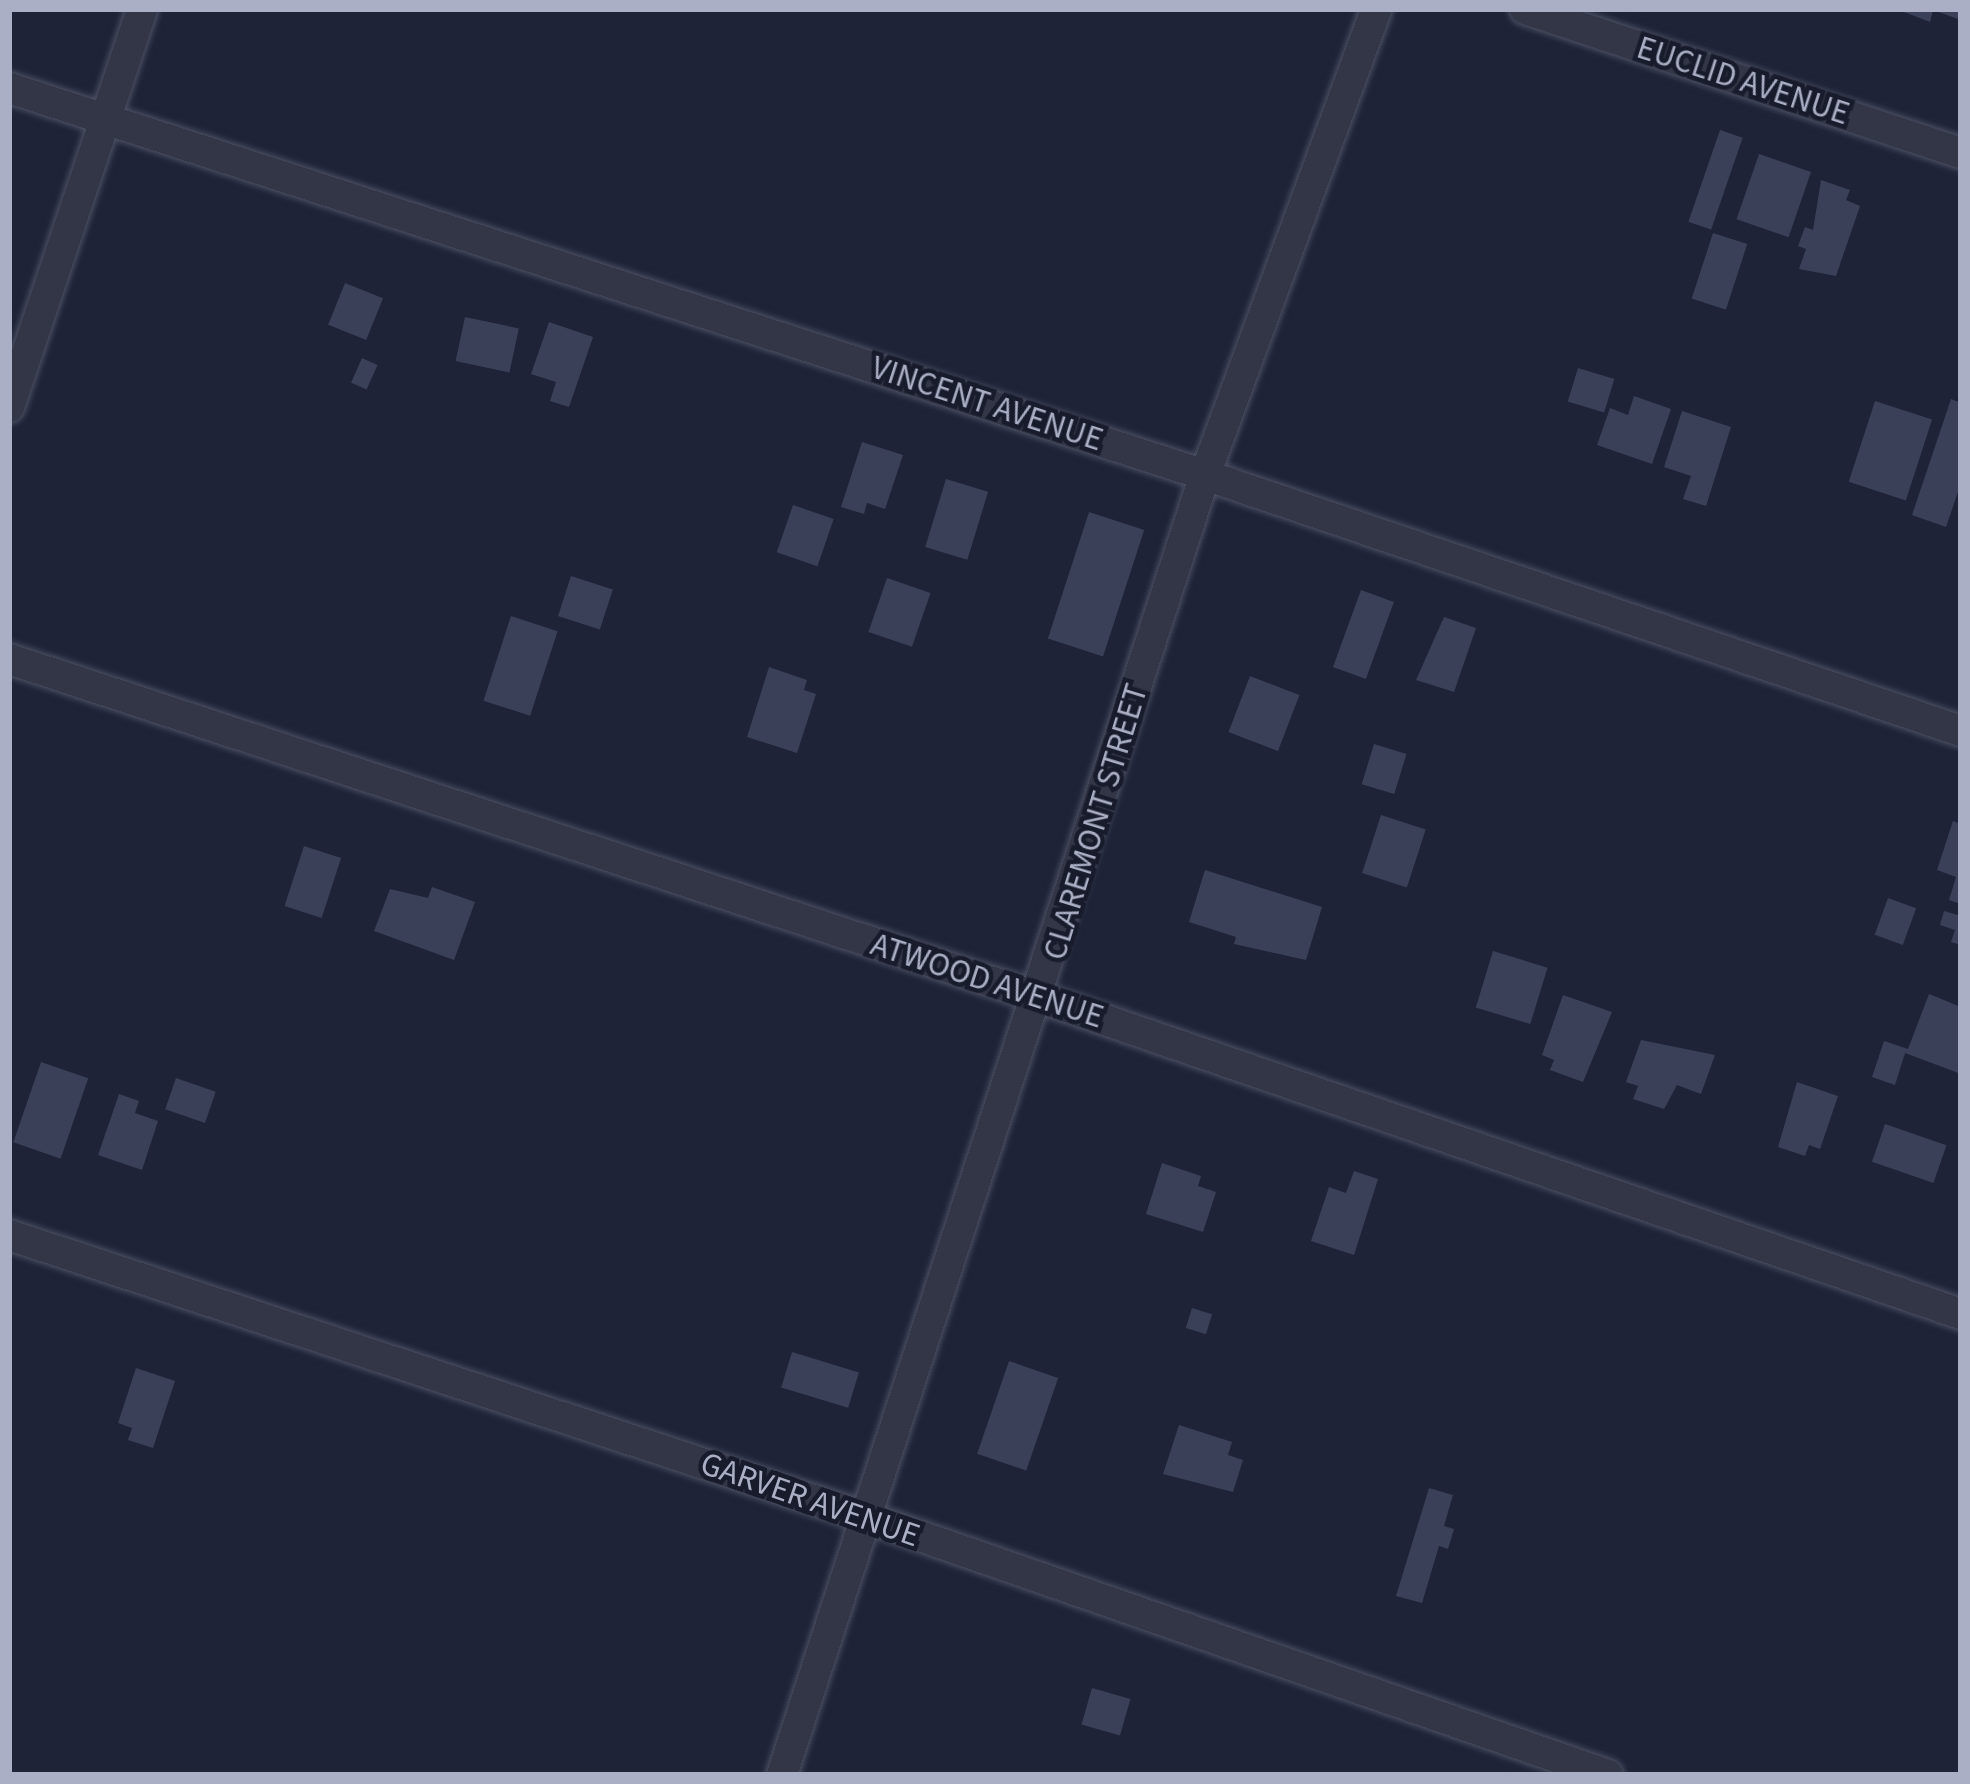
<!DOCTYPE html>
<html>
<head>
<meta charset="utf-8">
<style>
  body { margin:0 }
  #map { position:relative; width:1970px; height:1784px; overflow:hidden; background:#1e2337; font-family:"Source Sans 3",sans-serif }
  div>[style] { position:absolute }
  .building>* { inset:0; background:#3a4058; transform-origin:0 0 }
  .roads { filter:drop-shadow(0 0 3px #4c5063) drop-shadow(0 0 3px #4c5063) }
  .minor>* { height:30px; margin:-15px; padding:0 15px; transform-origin:15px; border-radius:15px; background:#323647 }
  span { translate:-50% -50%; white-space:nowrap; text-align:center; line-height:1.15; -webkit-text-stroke:9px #171b2b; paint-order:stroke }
  .street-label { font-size:33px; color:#abafc5 }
  .frame { position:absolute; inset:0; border:12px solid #abafc5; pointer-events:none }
</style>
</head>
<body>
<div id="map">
  <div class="building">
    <i style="clip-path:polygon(1896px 9px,1961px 9px,1961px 20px,1933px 10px,1930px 22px)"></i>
    <i style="left:1720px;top:130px;width:24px;height:97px;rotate:19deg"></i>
    <i style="left:1759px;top:154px;width:55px;height:69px;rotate:19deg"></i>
    <i style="clip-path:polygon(1821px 180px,1850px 190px,1846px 200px,1860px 206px,1836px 276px,1799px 269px,1806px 249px,1798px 246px,1805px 227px,1813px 230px)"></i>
    <i style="left:1713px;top:233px;width:36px;height:69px;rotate:18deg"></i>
    <i style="left:345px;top:283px;width:41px;height:45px;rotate:22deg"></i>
    <i style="left:465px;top:317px;width:55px;height:45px;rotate:12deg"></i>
    <i style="clip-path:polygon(549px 322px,593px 337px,569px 407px,550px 401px,556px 382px,531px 374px)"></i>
    <i style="left:362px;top:358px;width:17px;height:27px;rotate:24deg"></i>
    <i style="left:1578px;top:368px;width:38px;height:35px;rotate:17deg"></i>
    <i style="clip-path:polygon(1634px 396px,1671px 409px,1652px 464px,1597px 445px,1610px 408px,1628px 415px)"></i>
    <i style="clip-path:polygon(1951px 399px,1961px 403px,1961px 483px,1946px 527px,1912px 515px)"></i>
    <i style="left:1875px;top:401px;width:60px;height:85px;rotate:18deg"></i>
    <i style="clip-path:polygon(1682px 411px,1731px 427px,1706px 506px,1683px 499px,1691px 476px,1664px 467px)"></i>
    <i style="clip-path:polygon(862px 442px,903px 455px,885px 509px,867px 503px,864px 514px,841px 507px)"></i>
    <i style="left:946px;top:479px;width:44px;height:71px;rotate:17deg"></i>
    <i style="left:793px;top:505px;width:43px;height:50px;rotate:19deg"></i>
    <i style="left:1089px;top:512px;width:58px;height:133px;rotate:18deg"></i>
    <i style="left:571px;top:576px;width:44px;height:42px;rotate:18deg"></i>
    <i style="left:887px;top:578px;width:46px;height:57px;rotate:19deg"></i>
    <i style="left:1361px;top:590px;width:35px;height:82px;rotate:20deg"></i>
    <i style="left:511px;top:616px;width:49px;height:89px;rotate:18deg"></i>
    <i style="clip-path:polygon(1444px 617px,1476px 628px,1454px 692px,1416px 680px)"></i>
    <i style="clip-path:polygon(769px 667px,807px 680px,804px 690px,816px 694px,797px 753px,747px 737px)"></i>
    <i style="left:1250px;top:676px;width:53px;height:60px;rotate:21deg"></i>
    <i style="left:1374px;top:744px;width:34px;height:42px;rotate:17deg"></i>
    <i style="left:1381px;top:815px;width:47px;height:61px;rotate:18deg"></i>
    <i style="clip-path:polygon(1953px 821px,1961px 824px,1961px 904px,1949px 900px,1956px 877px,1937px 870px)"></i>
    <i style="left:304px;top:846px;width:39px;height:63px;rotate:18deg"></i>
    <i style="clip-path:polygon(1205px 870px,1322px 907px,1306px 960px,1234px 944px,1236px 937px,1189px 922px)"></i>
    <i style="clip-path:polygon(432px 887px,475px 902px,454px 960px,374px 931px,390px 889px,428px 898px)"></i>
    <i style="left:1888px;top:898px;width:30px;height:39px;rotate:20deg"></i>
    <i style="clip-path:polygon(1944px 911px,1961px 916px,1961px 945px,1951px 942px,1955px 930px,1940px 925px)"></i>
    <i style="left:1493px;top:951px;width:57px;height:59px;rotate:17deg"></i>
    <i style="clip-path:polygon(1929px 994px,1961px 1007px,1961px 1074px,1905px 1053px,1895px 1085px,1872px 1077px,1884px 1041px,1908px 1049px)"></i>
    <i style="clip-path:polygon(1563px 995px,1612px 1012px,1583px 1082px,1550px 1070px,1554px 1060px,1542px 1055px)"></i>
    <i style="clip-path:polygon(1641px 1040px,1715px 1055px,1701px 1094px,1677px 1085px,1664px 1109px,1633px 1099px,1638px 1086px,1626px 1082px)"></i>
    <i style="left:41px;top:1062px;width:50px;height:85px;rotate:19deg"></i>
    <i style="left:176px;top:1078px;width:42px;height:33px;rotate:19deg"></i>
    <i style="clip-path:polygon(1797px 1082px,1838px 1096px,1820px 1149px,1809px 1145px,1805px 1156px,1778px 1147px)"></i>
    <i style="clip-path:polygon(119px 1094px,139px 1101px,135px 1113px,158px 1121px,142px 1170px,98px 1155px)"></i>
    <i style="left:1885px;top:1124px;width:65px;height:40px;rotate:19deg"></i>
    <i style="clip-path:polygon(1162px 1163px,1201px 1176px,1198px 1186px,1216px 1192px,1203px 1232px,1146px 1214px)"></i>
    <i style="clip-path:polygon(1354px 1171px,1378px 1179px,1354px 1255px,1311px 1241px,1329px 1187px,1346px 1193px)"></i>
    <i style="left:1192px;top:1308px;width:21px;height:21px;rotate:17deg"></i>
    <i style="left:792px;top:1352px;width:70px;height:37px;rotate:17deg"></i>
    <i style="left:1009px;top:1361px;width:52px;height:98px;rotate:19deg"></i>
    <i style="clip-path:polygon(136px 1368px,175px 1381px,153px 1448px,128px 1440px,132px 1428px,118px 1423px)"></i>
    <i style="clip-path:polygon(1179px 1425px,1232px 1442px,1228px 1455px,1243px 1460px,1233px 1492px,1163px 1474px)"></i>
    <i style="clip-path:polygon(1429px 1488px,1453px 1495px,1444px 1526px,1454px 1529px,1448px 1549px,1439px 1546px,1422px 1603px,1396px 1596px)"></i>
    <i style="left:1092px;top:1688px;width:40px;height:38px;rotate:16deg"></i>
  </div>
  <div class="roads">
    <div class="minor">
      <i style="left:1525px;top:9px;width:459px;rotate:18.3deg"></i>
      <i style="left:9px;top:88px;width:1257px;rotate:17.93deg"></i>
      <i style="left:1205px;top:475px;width:798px;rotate:18.71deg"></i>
      <i style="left:9px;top:407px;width:420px;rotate:-71.5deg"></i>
      <i style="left:9px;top:659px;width:1086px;rotate:18.18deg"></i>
      <i style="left:1041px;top:998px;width:973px;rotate:18.96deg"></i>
      <i style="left:9px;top:1235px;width:904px;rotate:18.23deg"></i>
      <i style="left:868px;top:1518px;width:783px;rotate:19.15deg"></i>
      <i style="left:782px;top:1775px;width:1367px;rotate:-71.98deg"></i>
      <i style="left:1205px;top:475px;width:496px;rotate:-69.8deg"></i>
    </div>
  </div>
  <div class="street-label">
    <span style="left:1743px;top:81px;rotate:18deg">EUCLID AVENUE</span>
    <span style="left:987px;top:404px;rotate:18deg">VINCENT AVENUE</span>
    <span style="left:1096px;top:822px;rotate:-73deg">CLAREMONT STREET</span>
    <span style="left:987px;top:981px;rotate:18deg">ATWOOD AVENUE</span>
    <span style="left:810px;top:1500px;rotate:19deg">GARVER AVENUE</span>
  </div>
  <div class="frame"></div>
</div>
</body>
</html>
